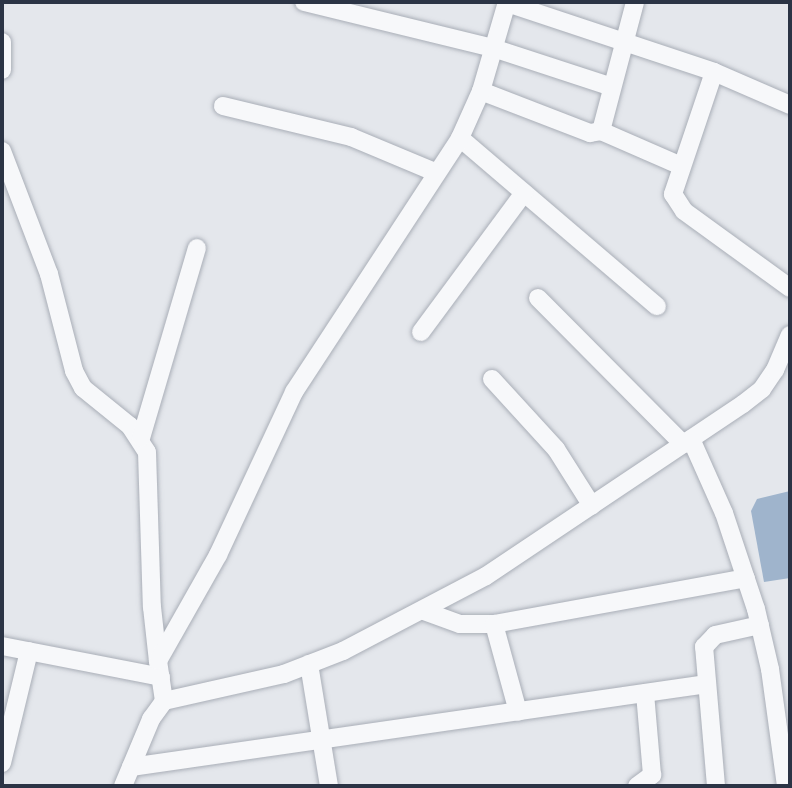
<!DOCTYPE html>
<html>
<head>
<meta charset="utf-8">
<style>
  body { margin:0 }
  #map { position:relative; width:792px; height:788px; overflow:hidden; background:#e4e7ec; font-family:Barlow,sans-serif }
  div>[style] { position:absolute }
  .water>* { inset:0; background:#9fb4cc }
  .roads { filter:drop-shadow(0 0 2px #a9aeb7) drop-shadow(0 0 2px #a9aeb7) }
  .minor>* { height:18px; margin:-9px; padding:0 9px; transform-origin:9px; border-radius:9px; background:#f7f8fa }
  span { translate:-50% -50%; white-space:nowrap; text-align:center; line-height:1.15; -webkit-text-stroke:6px #f4f6f9; paint-order:stroke }
  .frame { position:absolute; inset:0; border:4px solid #2b3445; pointer-events:none }
</style>
</head>
<body>
<div id="map">
  <div class="water">
    <i style="clip-path:polygon(790px 491px,790px 578px,764px 582px,751px 511px,757px 499px)"></i>
  </div>
  <div class="roads">
    <div class="minor">
      <i style="left:304px;top:2px;width:195px;rotate:13.7deg"></i>
      <i style="left:493px;top:48px;width:125px;rotate:18.1deg"></i>
      <i style="left:507px;top:3px;width:218px;rotate:18.4deg"></i>
      <i style="left:714px;top:72px;width:83px;rotate:23.5deg"></i>
      <i style="left:2px;top:42px;width:28px;rotate:90deg"></i>
      <i style="left:714px;top:72px;width:129px;rotate:108.6deg"></i>
      <i style="left:673px;top:194px;width:20px;rotate:57deg"></i>
      <i style="left:684px;top:211px;width:131px;rotate:36deg"></i>
      <i style="left:481px;top:91px;width:117px;rotate:21.1deg"></i>
      <i style="left:590px;top:133px;width:11px;rotate:-10deg"></i>
      <i style="left:601px;top:131px;width:133px;rotate:-75.2deg"></i>
      <i style="left:223px;top:106px;width:132px;rotate:13.6deg"></i>
      <i style="left:351px;top:137px;width:93px;rotate:22.7deg"></i>
      <i style="left:601px;top:131px;width:87px;rotate:23.6deg"></i>
      <i style="left:460px;top:138px;width:259px;rotate:40.5deg"></i>
      <i style="left:2px;top:151px;width:132px;rotate:69.1deg"></i>
      <i style="left:49px;top:274px;width:100px;rotate:75.5deg"></i>
      <i style="left:74px;top:371px;width:19px;rotate:62deg"></i>
      <i style="left:83px;top:388px;width:60px;rotate:39deg"></i>
      <i style="left:130px;top:426px;width:31px;rotate:57deg"></i>
      <i style="left:147px;top:452px;width:155px;rotate:88.2deg"></i>
      <i style="left:152px;top:607px;width:54px;rotate:83.7deg"></i>
      <i style="left:538px;top:298px;width:206px;rotate:45.2deg"></i>
      <i style="left:421px;top:332px;width:173px;rotate:-53.5deg"></i>
      <i style="left:492px;top:379px;width:95px;rotate:47.6deg"></i>
      <i style="left:556px;top:449px;width:67px;rotate:57.7deg"></i>
      <i style="left:141px;top:438px;width:198px;rotate:-73.6deg"></i>
      <i style="left:691px;top:439px;width:81px;rotate:66deg"></i>
      <i style="left:724px;top:513px;width:101px;rotate:71.6deg"></i>
      <i style="left:756px;top:609px;width:62px;rotate:76.9deg"></i>
      <i style="left:770px;top:669px;width:118px;rotate:82.2deg"></i>
      <i style="left:424px;top:611px;width:38px;rotate:20deg"></i>
      <i style="left:460px;top:624px;width:34px"></i>
      <i style="left:494px;top:624px;width:256px;rotate:-10.3deg"></i>
      <i style="left:494px;top:624px;width:91px;rotate:74.7deg"></i>
      <i style="left:2px;top:646px;width:162px;rotate:11deg"></i>
      <i style="left:309px;top:664px;width:124px;rotate:80.7deg"></i>
      <i style="left:164px;top:701px;width:40px;rotate:-98.5deg"></i>
      <i style="left:158px;top:661px;width:122px;rotate:-60.5deg"></i>
      <i style="left:218px;top:555px;width:180px;rotate:-65deg"></i>
      <i style="left:294px;top:392px;width:303px;rotate:-56.8deg"></i>
      <i style="left:460px;top:138px;width:51px;rotate:-65.9deg"></i>
      <i style="left:481px;top:91px;width:93px;rotate:-73.7deg"></i>
      <i style="left:2px;top:763px;width:115px;rotate:-76.4deg"></i>
      <i style="left:131px;top:767px;width:582px;rotate:-8.2deg"></i>
      <i style="left:123px;top:786px;width:73px;rotate:-67.3deg"></i>
      <i style="left:151px;top:719px;width:22px;rotate:-54deg"></i>
      <i style="left:164px;top:701px;width:123px;rotate:-12.7deg"></i>
      <i style="left:284px;top:674px;width:63px;rotate:-21.3deg"></i>
      <i style="left:343px;top:651px;width:161px;rotate:-27.7deg"></i>
      <i style="left:486px;top:576px;width:309px;rotate:-33.8deg"></i>
      <i style="left:743px;top:404px;width:24px;rotate:-38deg"></i>
      <i style="left:762px;top:389px;width:23px;rotate:-56deg"></i>
      <i style="left:775px;top:370px;width:38px;rotate:-67deg"></i>
      <i style="left:637px;top:786px;width:19px;rotate:-36deg"></i>
      <i style="left:652px;top:775px;width:82px;rotate:-94.9deg"></i>
      <i style="left:716px;top:786px;width:140px;rotate:-94.9deg"></i>
      <i style="left:704px;top:647px;width:16px;rotate:-47deg"></i>
      <i style="left:715px;top:635px;width:46px;rotate:-12.5deg"></i>
    </div>
  </div>
  <div class="frame"></div>
</div>
</body>
</html>
